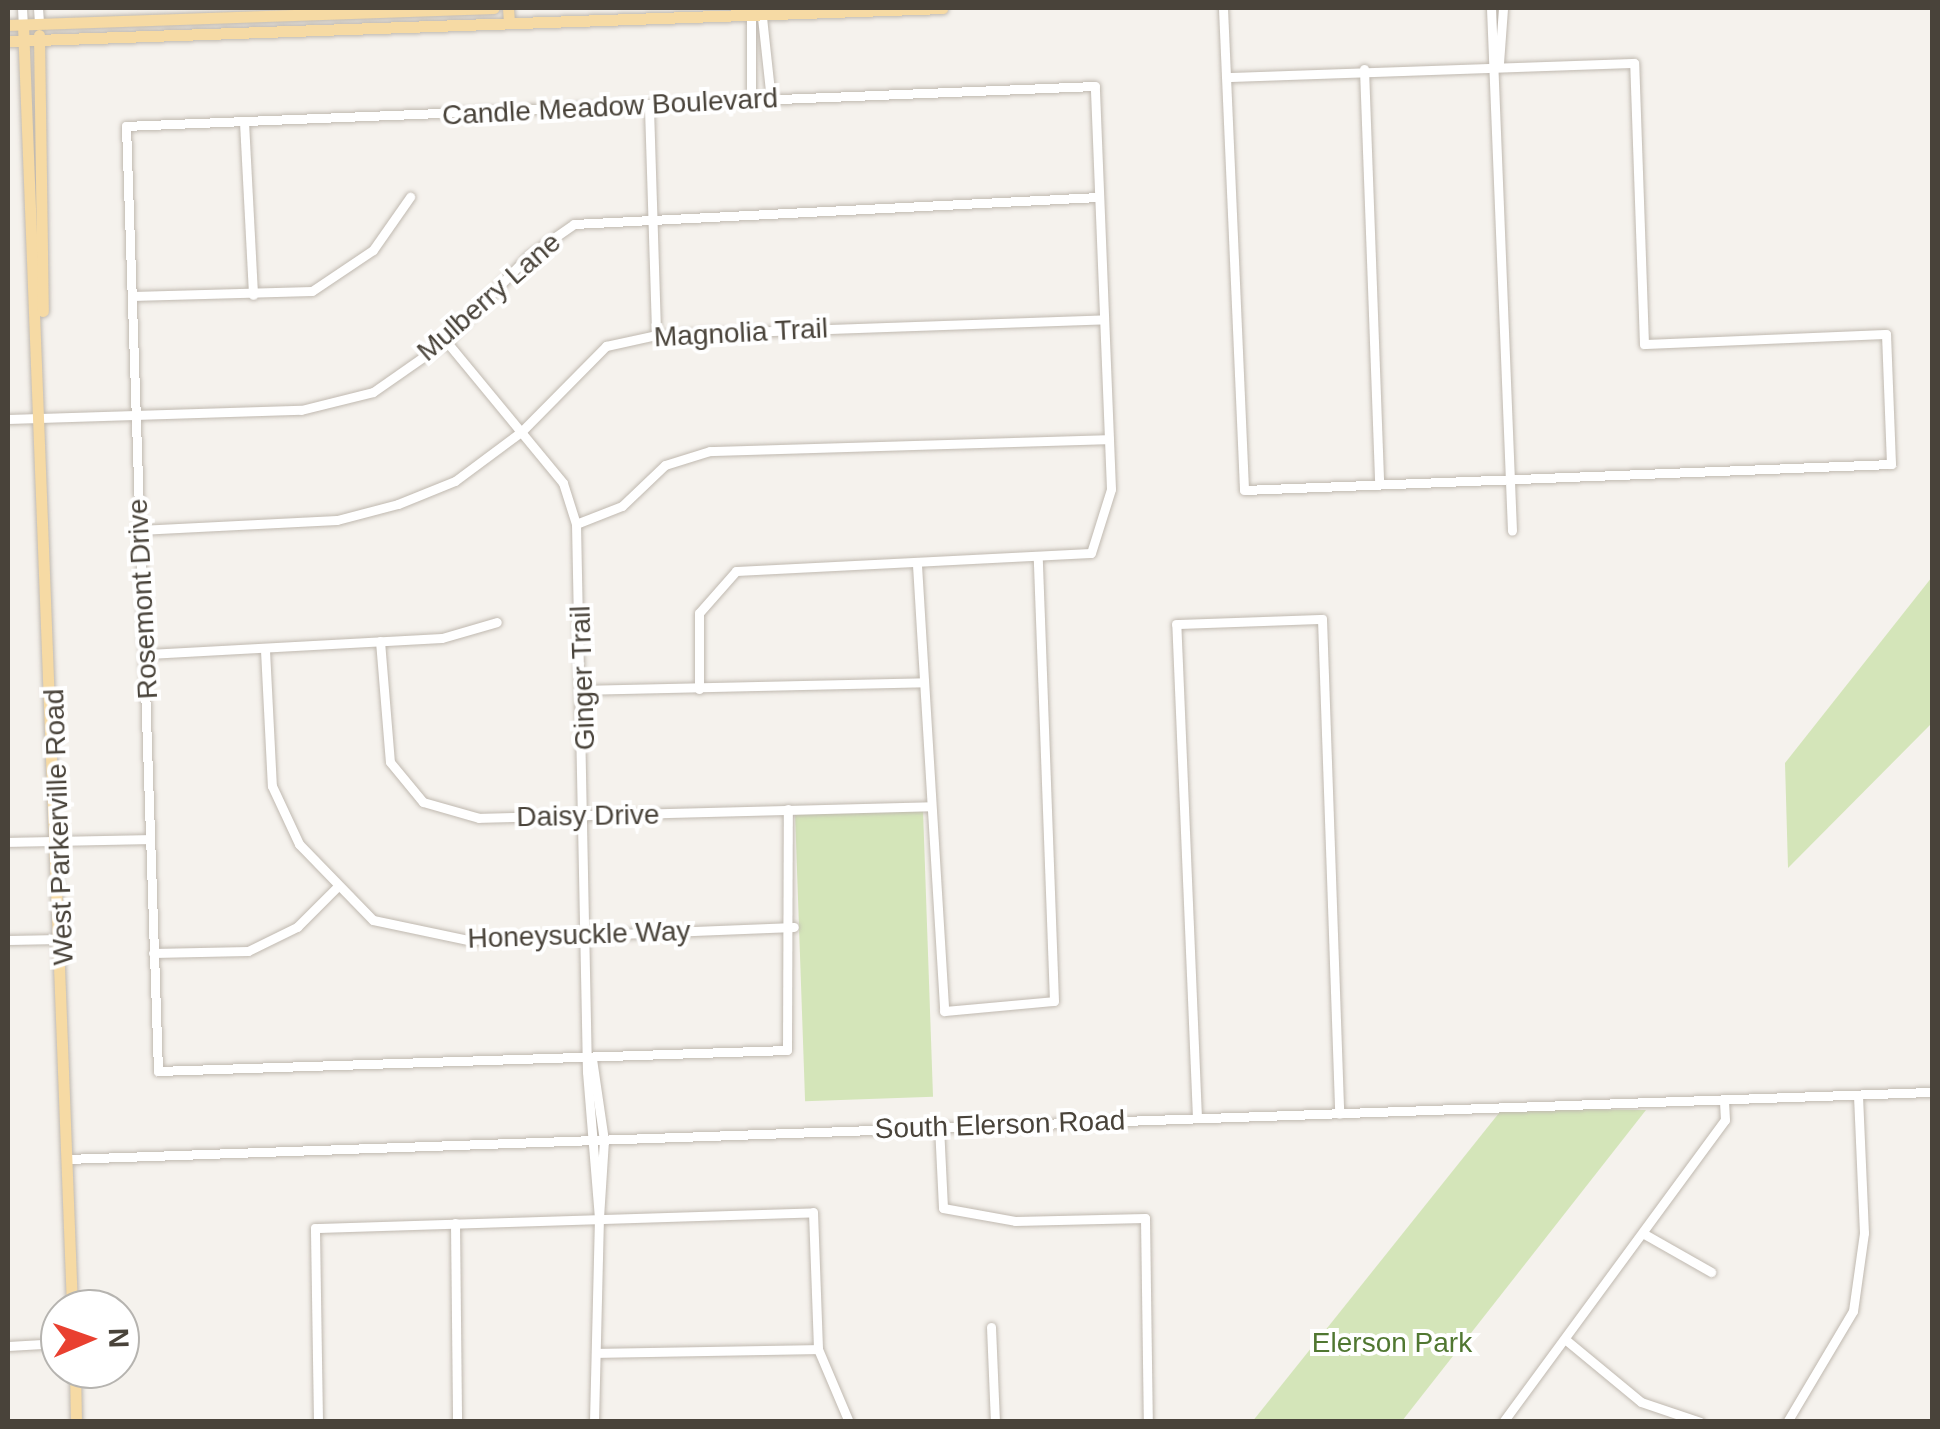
<!DOCTYPE html>
<html>
<head>
<meta charset="utf-8">
<style>
  body { margin:0 }
  #map { position:relative; width:1940px; height:1429px; overflow:hidden; background:#f5f2ed; font-family:Helvetica,sans-serif }
  div>[style] { position:absolute }
  .green>* { inset:0; background:#d4e5b9; transform-origin:0 0 }
  .roads { filter:drop-shadow(0 0 2px #c0b9b0) drop-shadow(0 0 2px #c0b9b0) }
  .minor>* { height:9px; margin:-4.5px; padding:0 4.5px; transform-origin:4.5px; border-radius:4.5px; background:#fff }
  .major>* { height:11px; margin:-5.5px; padding:0 5.5px; transform-origin:5.5px; border-radius:5.5px; background:#f6daa4 }
  span { translate:-50% -50%; white-space:nowrap; text-align:center; line-height:1.15; -webkit-text-stroke:8px #fff; paint-order:stroke }
  .street-label { font-size:28px; color:#49433a }
  .park-label { font-size:28px; color:#507731 }
  .frame { position:absolute; inset:0; border:10px solid #49433a; pointer-events:none }
  .north { position:absolute; left:40px; top:1289px; width:100px; height:100px; box-sizing:border-box; background:#fff; border:2px solid #b6b4b0; border-radius:50%; rotate:88deg; font-size:28px; font-weight:700; line-height:40px; text-align:center; color:#49433a }
  .north::after { content:''; display:block; margin:auto; width:35px; height:45px; background:#e94030; clip-path:polygon(50% 0,100% 100%,50% 72%,0 100%) }
</style>
</head>
<body>
<div id="map">
  <div class="green">
    <i style="clip-path:polygon(1932px 577px,1932px 723px,1788px 868px,1785px 763px)"></i>
    <i style="left:923px;top:810px;width:287px;height:128px;rotate:88deg"></i>
    <i style="clip-path:polygon(1503px 1108px,1646px 1110px,1402px 1421px,1252px 1422px)"></i>
  </div>
  <div class="roads">
    <div class="minor">
      <i style="left:22px;top:8px;width:17px;rotate:87deg"></i>
      <i style="left:38px;top:8px;width:16px;rotate:86deg"></i>
      <i style="left:761px;top:8px;width:93px;rotate:83.8deg"></i>
      <i style="left:1223px;top:8px;width:482px;rotate:87.5deg"></i>
      <i style="left:1244px;top:490px;width:648px;rotate:-2.3deg"></i>
      <i style="left:1891px;top:464px;width:130px;rotate:-92.2deg"></i>
      <i style="left:1886px;top:334px;width:242px;rotate:177.6deg"></i>
      <i style="left:1644px;top:344px;width:281px;rotate:-92deg"></i>
      <i style="left:1634px;top:63px;width:406px;rotate:178deg"></i>
      <i style="left:1491px;top:8px;width:523px;rotate:87.7deg"></i>
      <i style="left:1499px;top:63px;width:55px;rotate:-85.8deg"></i>
      <i style="left:1364px;top:69px;width:414px;rotate:87.9deg"></i>
      <i style="left:751px;top:101px;width:93px;rotate:-90deg"></i>
      <i style="left:649px;top:108px;width:227px;rotate:88.2deg"></i>
      <i style="left:244px;top:122px;width:173px;rotate:87deg"></i>
      <i style="left:132px;top:296px;width:180px;rotate:-1.6deg"></i>
      <i style="left:312px;top:291px;width:73px;rotate:-33.9deg"></i>
      <i style="left:373px;top:250px;width:65px;rotate:-55.1deg"></i>
      <i style="left:446px;top:341px;width:184px;rotate:50.5deg"></i>
      <i style="left:563px;top:483px;width:43px;rotate:72.4deg"></i>
      <i style="left:576px;top:524px;width:548px;rotate:88.85deg"></i>
      <i style="left:587px;top:1072px;width:145px;rotate:85.3deg"></i>
      <i style="left:599px;top:1217px;width:205px;rotate:91.4deg"></i>
      <i style="left:8px;top:419px;width:293px;rotate:-1.8deg"></i>
      <i style="left:301px;top:410px;width:74px;rotate:-14deg"></i>
      <i style="left:373px;top:392px;width:89px;rotate:-34.9deg"></i>
      <i style="left:446px;top:341px;width:118px;rotate:-46deg"></i>
      <i style="left:528px;top:256px;width:56px;rotate:-34.8deg"></i>
      <i style="left:574px;top:224px;width:525px;rotate:-2.95deg"></i>
      <i style="left:576px;top:524px;width:49px;rotate:-21.4deg"></i>
      <i style="left:622px;top:506px;width:59px;rotate:-43.6deg"></i>
      <i style="left:665px;top:465px;width:47px;rotate:-17.3deg"></i>
      <i style="left:710px;top:451px;width:399px;rotate:-1.7deg"></i>
      <i style="left:139px;top:530px;width:198px;rotate:-2.9deg"></i>
      <i style="left:337px;top:520px;width:63px;rotate:-14.7deg"></i>
      <i style="left:398px;top:504px;width:61px;rotate:-22deg"></i>
      <i style="left:455px;top:481px;width:84px;rotate:-36.7deg"></i>
      <i style="left:522px;top:431px;width:120px;rotate:-45.3deg"></i>
      <i style="left:606px;top:346px;width:51px;rotate:-12.4deg"></i>
      <i style="left:656px;top:335px;width:447px;rotate:-2deg"></i>
      <i style="left:917px;top:565px;width:447px;rotate:86.5deg"></i>
      <i style="left:944px;top:1011px;width:110px;rotate:-5.2deg"></i>
      <i style="left:1054px;top:1001px;width:442px;rotate:-92.1deg"></i>
      <i style="left:380px;top:641px;width:121px;rotate:85.3deg"></i>
      <i style="left:390px;top:762px;width:52px;rotate:50.5deg"></i>
      <i style="left:423px;top:802px;width:58px;rotate:15.9deg"></i>
      <i style="left:479px;top:818px;width:448px;rotate:-1.5deg"></i>
      <i style="left:265px;top:650px;width:136px;rotate:87.1deg"></i>
      <i style="left:272px;top:786px;width:64px;rotate:65deg"></i>
      <i style="left:299px;top:844px;width:106px;rotate:45.8deg"></i>
      <i style="left:373px;top:920px;width:97px;rotate:11.9deg"></i>
      <i style="left:468px;top:940px;width:326px;rotate:-2.3deg"></i>
      <i style="left:148px;top:654px;width:294px;rotate:-3.1deg"></i>
      <i style="left:442px;top:638px;width:57px;rotate:-16.2deg"></i>
      <i style="left:699px;top:689px;width:76px;rotate:-90deg"></i>
      <i style="left:699px;top:613px;width:56px;rotate:-48.6deg"></i>
      <i style="left:736px;top:571px;width:355px;rotate:-2.9deg"></i>
      <i style="left:1091px;top:553px;width:67px;rotate:-72.6deg"></i>
      <i style="left:1111px;top:489px;width:403px;rotate:-92.3deg"></i>
      <i style="left:1095px;top:86px;width:970px;rotate:177.64deg"></i>
      <i style="left:126px;top:126px;width:946px;rotate:88.06deg"></i>
      <i style="left:158px;top:1071px;width:629px;rotate:-1.91deg"></i>
      <i style="left:787px;top:1050px;width:241px;rotate:-89.8deg"></i>
      <i style="left:582px;top:690px;width:340px;rotate:-1.3deg"></i>
      <i style="left:8px;top:842px;width:141px;rotate:-1.2deg"></i>
      <i style="left:8px;top:940px;width:52px;rotate:-1.1deg"></i>
      <i style="left:153px;top:953px;width:95px;rotate:-1.2deg"></i>
      <i style="left:248px;top:951px;width:55px;rotate:-26.1deg"></i>
      <i style="left:297px;top:927px;width:55px;rotate:-45deg"></i>
      <i style="left:592px;top:1059px;width:82px;rotate:81.6deg"></i>
      <i style="left:604px;top:1140px;width:77px;rotate:93.7deg"></i>
      <i style="left:1197px;top:1118px;width:494px;rotate:-92.4deg"></i>
      <i style="left:1176px;top:624px;width:146px;rotate:-2deg"></i>
      <i style="left:1322px;top:619px;width:495px;rotate:88deg"></i>
      <i style="left:939px;top:1126px;width:82px;rotate:87.2deg"></i>
      <i style="left:943px;top:1208px;width:73px;rotate:10.2deg"></i>
      <i style="left:1015px;top:1221px;width:130px;rotate:-1.3deg"></i>
      <i style="left:1145px;top:1218px;width:204px;rotate:89.2deg"></i>
      <i style="left:67px;top:1159px;width:1866px;rotate:-2.06deg"></i>
      <i style="left:455px;top:1223px;width:199px;rotate:89.4deg"></i>
      <i style="left:1646px;top:1235px;width:75px;rotate:29.6deg"></i>
      <i style="left:991px;top:1327px;width:95px;rotate:87.6deg"></i>
      <i style="left:1566px;top:1340px;width:97px;rotate:39.6deg"></i>
      <i style="left:1641px;top:1402px;width:62px;rotate:18.7deg"></i>
      <i style="left:8px;top:1346px;width:52px;rotate:-3.3deg"></i>
      <i style="left:596px;top:1353px;width:222px;rotate:-1deg"></i>
      <i style="left:318px;top:1422px;width:194px;rotate:-90.9deg"></i>
      <i style="left:315px;top:1228px;width:498px;rotate:-1.8deg"></i>
      <i style="left:813px;top:1212px;width:137px;rotate:87.9deg"></i>
      <i style="left:818px;top:1349px;width:79px;rotate:67deg"></i>
      <i style="left:1503px;top:1422px;width:375px;rotate:-53.7deg"></i>
      <i style="left:1725px;top:1120px;width:21px;rotate:-93deg"></i>
      <i style="left:1787px;top:1422px;width:129px;rotate:-59.3deg"></i>
      <i style="left:1853px;top:1311px;width:79px;rotate:-82deg"></i>
      <i style="left:1864px;top:1233px;width:138px;rotate:-92.5deg"></i>
    </div>
    <div class="major">
      <i style="left:508px;top:8px;width:15px;rotate:86deg"></i>
      <i style="left:8px;top:25px;width:486px;rotate:-2deg"></i>
      <i style="left:23px;top:25px;width:1285px;rotate:87.81deg"></i>
      <i style="left:39px;top:35px;width:276px;rotate:89.2deg"></i>
      <i style="left:8px;top:41px;width:935px;rotate:-2.02deg"></i>
      <i style="left:75px;top:1369px;width:53px;rotate:88.9deg"></i>
    </div>
  </div>
  <div class="street-label">
    <span style="left:610px;top:107px;rotate:-3deg">Candle Meadow Boulevard</span>
    <span style="left:489px;top:297px;rotate:-41deg">Mulberry Lane</span>
    <span style="left:741px;top:333px;rotate:-3deg">Magnolia Trail</span>
    <span style="left:143px;top:599px;rotate:-93deg">Rosemont Drive</span>
    <span style="left:583px;top:678px;rotate:-92deg">Ginger Trail</span>
    <span style="left:588px;top:816px;rotate:-1deg">Daisy Drive</span>
    <span style="left:59px;top:827px;rotate:-92deg">West Parkerville Road</span>
    <span style="left:579px;top:935px;rotate:-2deg">Honeysuckle Way</span>
    <span style="left:1000px;top:1125px;rotate:-2deg">South Elerson Road</span>
  </div>
  <div class="park-label">
    <span style="left:1392px;top:1343px">Elerson Park</span>
  </div>
  <div class="frame"></div>
  <div class="north">N</div>
</div>
</body>
</html>
